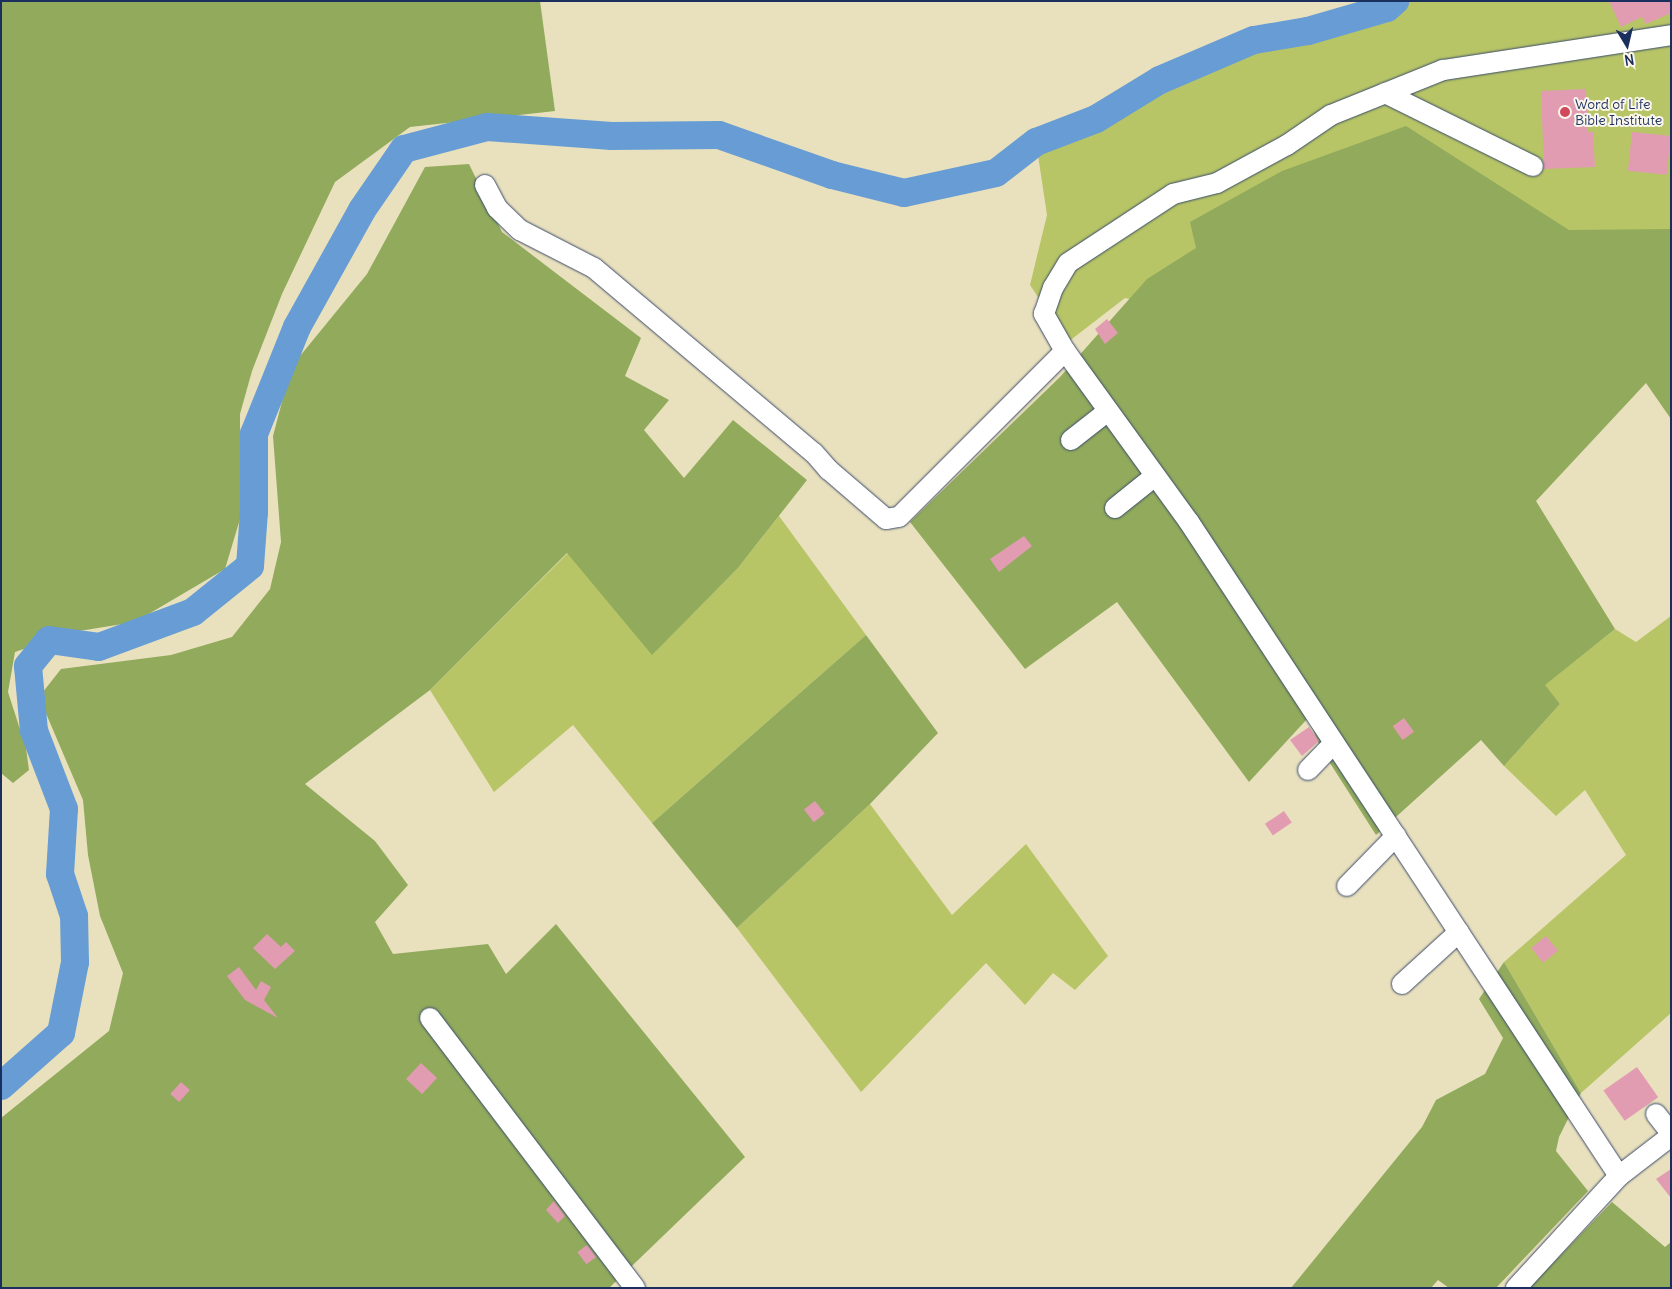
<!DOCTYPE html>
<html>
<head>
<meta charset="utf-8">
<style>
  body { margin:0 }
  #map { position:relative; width:1672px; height:1289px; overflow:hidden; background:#e9e1be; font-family:Delius,sans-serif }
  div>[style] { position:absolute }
  .green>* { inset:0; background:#b7c567 }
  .forest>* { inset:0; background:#91aa5c }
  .river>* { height:28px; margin:-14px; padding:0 14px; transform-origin:14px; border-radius:14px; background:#679dd4 }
  .building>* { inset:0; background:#e29cb2; transform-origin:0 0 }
  .roads { filter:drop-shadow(0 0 1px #3a4a6c) drop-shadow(0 0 1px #3a4a6c) }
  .minor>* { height:20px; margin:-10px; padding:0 10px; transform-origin:10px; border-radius:10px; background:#fff }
  .dots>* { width:14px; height:14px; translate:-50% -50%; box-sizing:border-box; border:2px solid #fbf7ec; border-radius:50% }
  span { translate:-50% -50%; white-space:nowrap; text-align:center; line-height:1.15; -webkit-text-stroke:4px #fbf7ec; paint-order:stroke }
  .poi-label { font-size:14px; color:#1b2f5e }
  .left { translate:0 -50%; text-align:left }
  .frame { position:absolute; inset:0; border:2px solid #1b2f5e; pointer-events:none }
  .north { position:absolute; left:1602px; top:20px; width:50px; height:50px; -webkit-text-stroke:4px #fbf7ec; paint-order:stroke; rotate:171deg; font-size:14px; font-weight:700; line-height:20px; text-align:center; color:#1b2f5e }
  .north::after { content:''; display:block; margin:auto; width:18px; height:22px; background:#1b2f5e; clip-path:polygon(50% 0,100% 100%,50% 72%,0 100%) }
</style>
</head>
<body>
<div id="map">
  <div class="green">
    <i style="clip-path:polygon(1395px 1px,1671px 1px,1671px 236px,1155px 305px,1125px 298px,1068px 342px,1030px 285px,1047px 215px,1036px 142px,1096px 119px,1160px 80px,1254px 40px,1386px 8px)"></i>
    <i style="clip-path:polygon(779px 516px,866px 635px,652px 823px,573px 725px,494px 792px,430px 690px,568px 553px,652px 654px,738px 568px)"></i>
    <i style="clip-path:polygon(1671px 616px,1671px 1013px,1581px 1093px,1504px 962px,1626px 855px,1585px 790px,1556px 816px,1504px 766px,1560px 704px,1544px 685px,1615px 629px,1636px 642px)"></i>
    <i style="clip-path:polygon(870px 804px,952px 915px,1026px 844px,1108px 956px,1075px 990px,1053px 973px,1025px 1005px,986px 963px,861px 1092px,737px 928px)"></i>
  </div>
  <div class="forest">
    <i style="clip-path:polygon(1px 1px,540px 1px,555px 111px,410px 127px,335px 182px,282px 294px,252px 371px,240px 414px,240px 519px,225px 569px,135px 622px,73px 632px,15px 652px,8px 692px,26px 748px,29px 770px,13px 783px,1px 773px)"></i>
    <i style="clip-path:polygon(1406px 126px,1569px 230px,1671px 229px,1671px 419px,1646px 383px,1536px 501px,1615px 629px,1545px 685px,1560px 704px,1504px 766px,1481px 740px,1376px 835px,1321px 749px,1308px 718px,1249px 782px,1117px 602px,1025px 669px,910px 522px,1060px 377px,1147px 279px,1196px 248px,1190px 222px,1282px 171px)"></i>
    <i style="clip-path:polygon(469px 164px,502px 232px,641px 338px,625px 376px,669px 400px,644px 430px,684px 478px,733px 420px,807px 480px,738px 568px,652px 655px,567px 553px,430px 690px,305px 784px,375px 841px,408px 885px,375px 922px,393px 954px,488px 944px,506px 974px,556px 924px,745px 1157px,609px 1288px,1px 1288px,1px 1118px,109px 1031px,123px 973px,100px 916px,88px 855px,83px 800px,39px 697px,61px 669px,171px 655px,232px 637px,270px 589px,281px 542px,273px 436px,291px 367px,367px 274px,425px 167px)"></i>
    <i style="clip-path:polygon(866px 635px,938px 733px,870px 804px,737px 928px,652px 823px)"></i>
    <i style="clip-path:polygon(1504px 962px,1581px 1093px,1559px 1137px,1556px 1151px,1588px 1191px,1496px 1288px,1449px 1288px,1438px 1280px,1431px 1288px,1291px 1288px,1422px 1127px,1436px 1100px,1485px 1074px,1503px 1038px,1479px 999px)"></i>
    <i style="clip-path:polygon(1612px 1202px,1665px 1247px,1671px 1242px,1671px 1288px,1529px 1288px)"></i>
  </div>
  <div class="river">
    <i style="left:1px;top:1086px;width:80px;rotate:-41.5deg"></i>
    <i style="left:61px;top:1033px;width:72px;rotate:-78.8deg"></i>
    <i style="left:75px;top:962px;width:46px;rotate:-91.2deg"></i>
    <i style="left:74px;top:916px;width:44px;rotate:-108.4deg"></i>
    <i style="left:60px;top:874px;width:65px;rotate:-86.5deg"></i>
    <i style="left:64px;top:809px;width:84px;rotate:-111deg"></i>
    <i style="left:34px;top:731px;width:65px;rotate:-95.3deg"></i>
    <i style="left:28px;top:666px;width:33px;rotate:-51deg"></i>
    <i style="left:49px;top:640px;width:50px;rotate:8deg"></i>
    <i style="left:99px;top:647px;width:100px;rotate:-20.4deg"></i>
    <i style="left:193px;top:612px;width:73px;rotate:-38.9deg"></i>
    <i style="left:250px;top:566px;width:54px;rotate:-85.8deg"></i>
    <i style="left:254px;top:512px;width:78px;rotate:-90deg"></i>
    <i style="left:254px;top:434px;width:115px;rotate:-68.1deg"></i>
    <i style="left:297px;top:327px;width:134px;rotate:-60.9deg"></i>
    <i style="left:362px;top:210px;width:74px;rotate:-55.5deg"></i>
    <i style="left:404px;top:149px;width:86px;rotate:-14.8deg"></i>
    <i style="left:487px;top:127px;width:125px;rotate:4.1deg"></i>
    <i style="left:612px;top:136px;width:107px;rotate:-0.5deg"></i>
    <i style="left:719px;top:135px;width:120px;rotate:19.5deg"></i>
    <i style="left:832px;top:175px;width:74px;rotate:14deg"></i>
    <i style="left:904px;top:193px;width:94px;rotate:-12.3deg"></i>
    <i style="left:996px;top:173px;width:51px;rotate:-37.8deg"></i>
    <i style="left:1036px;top:142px;width:64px;rotate:-21deg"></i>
    <i style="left:1096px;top:119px;width:75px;rotate:-31.4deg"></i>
    <i style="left:1160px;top:80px;width:102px;rotate:-23.1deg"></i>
    <i style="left:1254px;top:40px;width:55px;rotate:-9.5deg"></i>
    <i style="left:1308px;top:31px;width:82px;rotate:-16.2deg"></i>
    <i style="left:1387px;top:8px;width:11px;rotate:-41deg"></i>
  </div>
  <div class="building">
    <i style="clip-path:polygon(1609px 1px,1671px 1px,1671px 13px,1646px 24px,1642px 17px,1621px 27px)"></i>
    <i style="clip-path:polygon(1586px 89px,1588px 132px,1593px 132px,1595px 167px,1544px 169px,1541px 91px)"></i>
    <i style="left:1632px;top:132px;width:39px;height:39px;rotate:6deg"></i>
    <i style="clip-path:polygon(1107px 319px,1118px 333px,1105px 344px,1095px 329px)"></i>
    <i style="clip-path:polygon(1024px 536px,1032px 546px,999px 572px,990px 559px)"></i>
    <i style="left:1404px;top:718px;width:17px;height:14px;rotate:54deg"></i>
    <i style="clip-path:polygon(1309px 727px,1319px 741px,1302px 756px,1290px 740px)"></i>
    <i style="left:815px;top:801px;width:16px;height:14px;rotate:52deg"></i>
    <i style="left:1284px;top:811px;width:14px;height:23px;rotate:56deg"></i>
    <i style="clip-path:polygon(267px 934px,281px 947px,286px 942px,295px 951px,275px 969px,253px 948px)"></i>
    <i style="left:1546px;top:936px;width:19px;height:19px;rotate:51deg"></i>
    <i style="clip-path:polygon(239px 967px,256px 990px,261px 981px,271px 987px,264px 1000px,278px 1018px,245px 1000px,227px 976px)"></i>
    <i style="left:421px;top:1063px;width:22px;height:22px;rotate:43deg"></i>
    <i style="left:1637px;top:1067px;width:37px;height:41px;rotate:55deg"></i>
    <i style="left:181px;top:1082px;width:12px;height:16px;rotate:42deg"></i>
    <i style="clip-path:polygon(1671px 1169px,1671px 1198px,1656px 1179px)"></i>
    <i style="clip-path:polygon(554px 1201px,565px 1216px,558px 1223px,546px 1210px)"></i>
    <i style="left:587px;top:1245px;width:15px;height:12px;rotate:53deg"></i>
  </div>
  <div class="roads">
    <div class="minor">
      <i style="left:1385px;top:93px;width:165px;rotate:26.3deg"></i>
      <i style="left:485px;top:185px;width:26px;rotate:62deg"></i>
      <i style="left:497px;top:208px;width:32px;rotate:44deg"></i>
      <i style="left:520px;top:230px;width:83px;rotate:27.2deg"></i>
      <i style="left:594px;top:268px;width:287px;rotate:40.1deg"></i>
      <i style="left:814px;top:453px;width:23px;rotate:49deg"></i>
      <i style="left:829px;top:470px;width:75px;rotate:40.7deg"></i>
      <i style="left:886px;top:519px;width:13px;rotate:-9deg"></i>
      <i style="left:899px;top:517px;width:235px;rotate:-45deg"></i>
      <i style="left:1071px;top:440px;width:47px;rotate:-38.1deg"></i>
      <i style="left:1115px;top:508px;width:51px;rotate:-38.7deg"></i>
      <i style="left:1308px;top:770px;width:37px;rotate:-46deg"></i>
      <i style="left:1347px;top:886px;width:70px;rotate:-45.6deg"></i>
      <i style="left:1402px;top:984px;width:77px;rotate:-42.4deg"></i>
      <i style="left:430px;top:1018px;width:339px;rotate:52.8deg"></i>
      <i style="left:1656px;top:1114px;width:24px;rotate:52deg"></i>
      <i style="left:1619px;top:1176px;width:783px;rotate:-123.32deg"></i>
      <i style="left:1189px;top:522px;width:211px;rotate:-125.9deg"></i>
      <i style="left:1065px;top:351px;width:43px;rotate:-119.6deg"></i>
      <i style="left:1044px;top:314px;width:28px;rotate:-71deg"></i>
      <i style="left:1053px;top:288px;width:29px;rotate:-59deg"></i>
      <i style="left:1068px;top:263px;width:126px;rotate:-33.3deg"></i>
      <i style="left:1173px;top:194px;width:45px;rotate:-14deg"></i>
      <i style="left:1217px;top:183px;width:80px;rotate:-28.5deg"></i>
      <i style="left:1287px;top:145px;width:53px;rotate:-34.3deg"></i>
      <i style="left:1331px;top:115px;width:121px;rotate:-21.9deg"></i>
      <i style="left:1443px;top:70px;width:231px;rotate:-8.7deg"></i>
      <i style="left:1516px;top:1288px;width:152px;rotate:-47.4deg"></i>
      <i style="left:1619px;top:1176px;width:66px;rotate:-37.6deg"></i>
    </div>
  </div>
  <div class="dots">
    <i style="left:1565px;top:112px;background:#d1495b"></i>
  </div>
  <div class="poi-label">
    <span class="left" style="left:1575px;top:112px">Word of Life<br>Bible Institute</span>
  </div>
  <div class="frame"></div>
  <div class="north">N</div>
</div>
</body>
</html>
